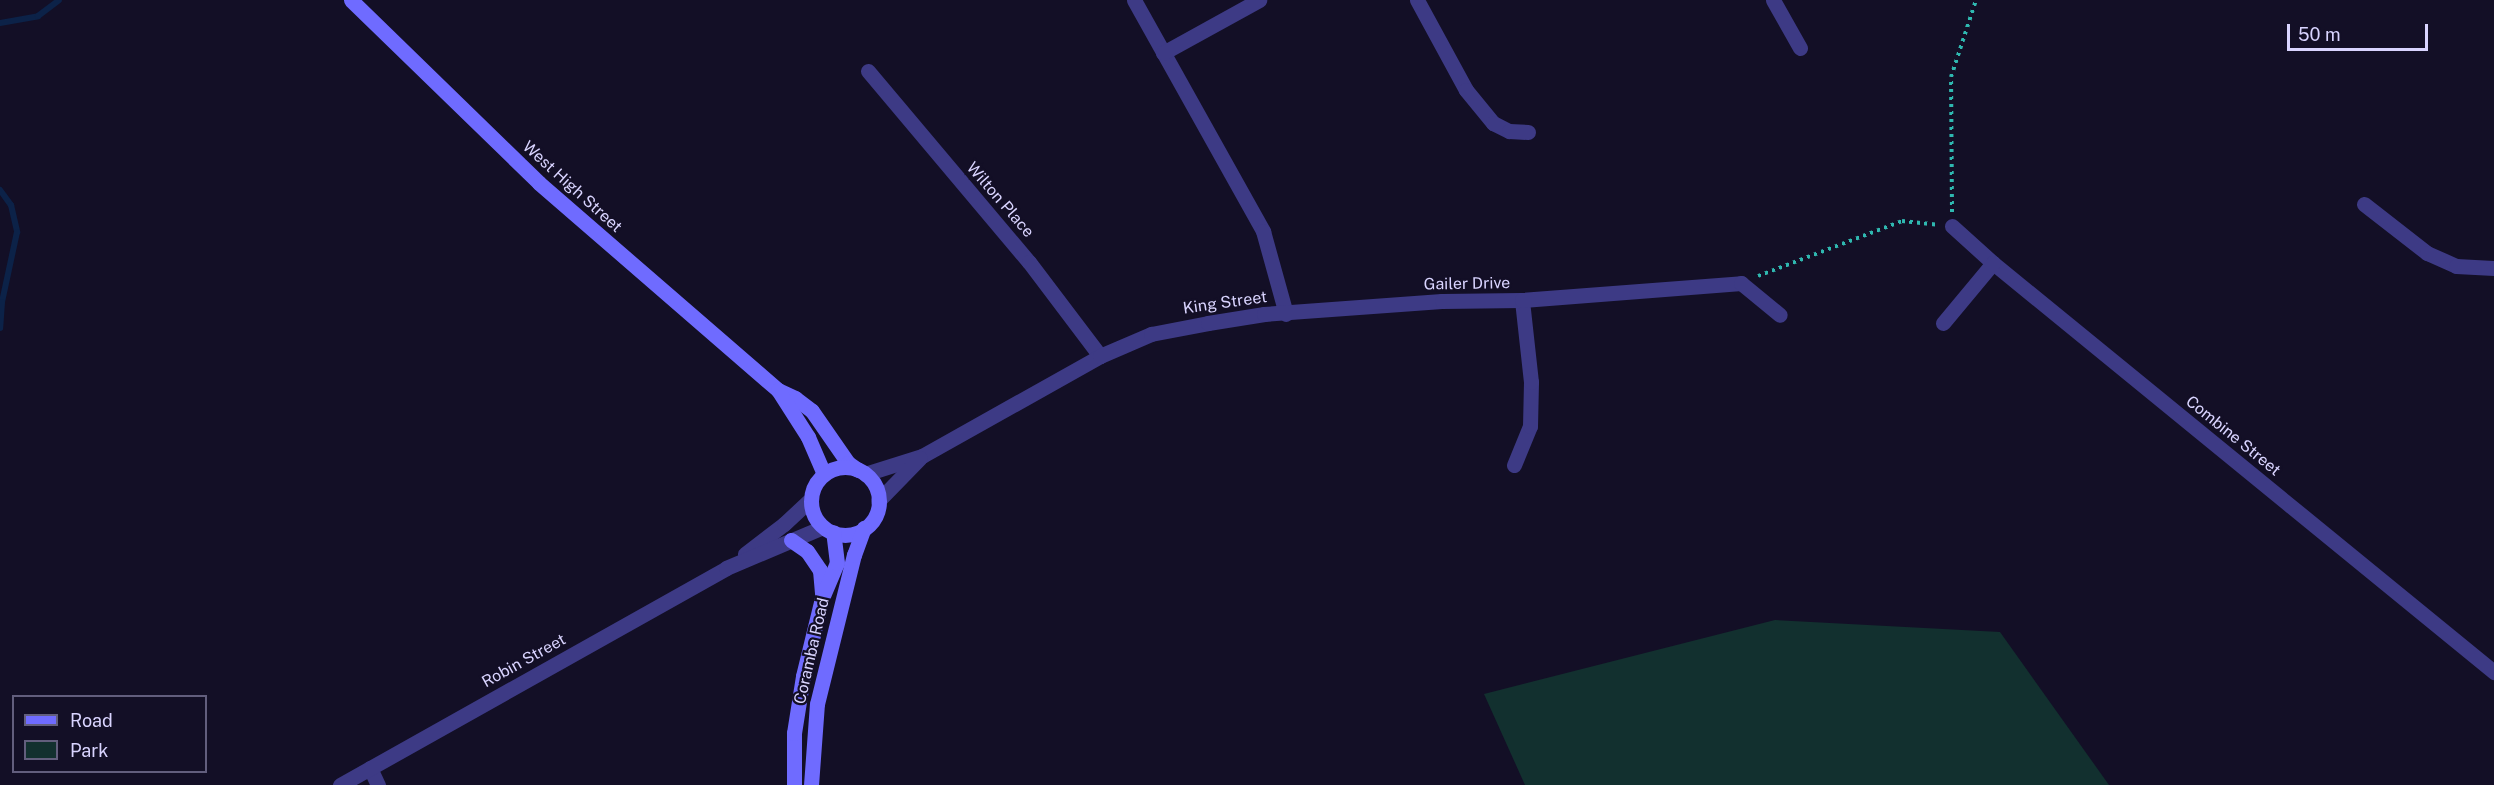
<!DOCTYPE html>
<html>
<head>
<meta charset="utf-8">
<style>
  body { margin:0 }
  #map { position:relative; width:2494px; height:785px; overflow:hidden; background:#130f26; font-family:"Public Sans",sans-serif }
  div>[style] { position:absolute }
  .green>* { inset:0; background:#12302f }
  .stream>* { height:6px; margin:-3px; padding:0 3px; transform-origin:3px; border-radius:3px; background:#0c2248 }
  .path>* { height:4px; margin-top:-2px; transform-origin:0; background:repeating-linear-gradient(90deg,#2fb8b0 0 3px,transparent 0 7.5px) }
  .street>* { height:15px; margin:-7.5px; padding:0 7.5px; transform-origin:7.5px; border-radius:7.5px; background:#3d3a85 }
  .secondary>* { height:15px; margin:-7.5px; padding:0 7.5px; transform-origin:7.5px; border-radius:7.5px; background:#6f6bff }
  .secondary>.ring { margin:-7.5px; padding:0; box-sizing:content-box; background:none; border:15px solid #6f6bff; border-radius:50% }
  span { translate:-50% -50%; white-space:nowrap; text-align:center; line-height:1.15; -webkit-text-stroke:4.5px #130f26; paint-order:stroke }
  .street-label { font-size:16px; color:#d9d4ff }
  .legend { position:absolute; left:12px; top:695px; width:195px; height:78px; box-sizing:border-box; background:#130f26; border:2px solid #625e7d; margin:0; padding:8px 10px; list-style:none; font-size:18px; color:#d9d4ff }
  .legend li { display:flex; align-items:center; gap:12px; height:30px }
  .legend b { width:30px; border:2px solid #625e7d }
  .scale { position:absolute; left:2287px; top:24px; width:141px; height:27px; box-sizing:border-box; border:3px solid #d9d4ff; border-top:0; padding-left:8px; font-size:18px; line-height:21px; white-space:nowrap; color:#d9d4ff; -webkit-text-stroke:4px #130f26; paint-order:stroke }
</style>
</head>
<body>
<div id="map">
  <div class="green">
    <i style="clip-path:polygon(1775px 620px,2000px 632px,2109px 785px,1525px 785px,1484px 694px)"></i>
  </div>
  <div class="stream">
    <i style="left:0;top:23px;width:39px;rotate:-10deg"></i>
    <i style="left:38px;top:16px;width:26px;rotate:-37deg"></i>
    <i style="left:0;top:190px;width:19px;rotate:54deg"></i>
    <i style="left:11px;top:205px;width:28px;rotate:77deg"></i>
    <i style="left:17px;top:232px;width:72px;rotate:102.1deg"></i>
    <i style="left:2px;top:302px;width:26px;rotate:94deg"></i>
  </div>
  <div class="path">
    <i style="left:1952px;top:212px;width:135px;rotate:-90.4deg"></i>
    <i style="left:1951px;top:77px;width:81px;rotate:-72deg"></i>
    <i style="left:1758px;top:276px;width:154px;rotate:-20.9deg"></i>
    <i style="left:1902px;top:221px;width:36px;rotate:6deg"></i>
  </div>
  <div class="street">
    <i style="left:1134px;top:0;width:265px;rotate:60.8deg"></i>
    <i style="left:1263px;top:231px;width:86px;rotate:74.5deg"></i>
    <i style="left:1417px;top:0;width:102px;rotate:61.4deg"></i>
    <i style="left:1466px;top:90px;width:43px;rotate:50.7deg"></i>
    <i style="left:1493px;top:123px;width:18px;rotate:27deg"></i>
    <i style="left:1509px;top:131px;width:19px;rotate:3deg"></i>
    <i style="left:1773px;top:0;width:55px;rotate:60.6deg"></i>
    <i style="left:1163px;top:53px;width:110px;rotate:-28.9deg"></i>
    <i style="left:868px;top:71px;width:250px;rotate:49.9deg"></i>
    <i style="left:1029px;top:262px;width:118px;rotate:52.9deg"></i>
    <i style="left:2364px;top:204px;width:80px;rotate:37.9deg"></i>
    <i style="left:2427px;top:253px;width:32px;rotate:24deg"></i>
    <i style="left:2456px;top:266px;width:38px;rotate:3deg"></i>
    <i style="left:1952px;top:226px;width:55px;rotate:42.1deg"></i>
    <i style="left:1993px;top:263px;width:647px;rotate:39.23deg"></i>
    <i style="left:1943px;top:323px;width:78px;rotate:-50.2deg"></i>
    <i style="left:1514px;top:465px;width:42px;rotate:-67.7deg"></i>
    <i style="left:1530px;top:426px;width:44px;rotate:-88.7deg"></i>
    <i style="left:1531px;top:382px;width:82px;rotate:-96.3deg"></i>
    <i style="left:865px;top:474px;width:60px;rotate:-17.5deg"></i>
    <i style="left:922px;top:456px;width:204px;rotate:-29.3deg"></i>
    <i style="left:1100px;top:356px;width:56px;rotate:-23.3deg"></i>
    <i style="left:1151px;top:334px;width:58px;rotate:-10.9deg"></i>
    <i style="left:1208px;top:323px;width:57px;rotate:-9.1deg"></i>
    <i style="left:1264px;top:314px;width:178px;rotate:-4.2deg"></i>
    <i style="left:1442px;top:301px;width:80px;rotate:-0.7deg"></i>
    <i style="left:1522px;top:300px;width:220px;rotate:-4.4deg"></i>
    <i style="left:1741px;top:283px;width:50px;rotate:39.4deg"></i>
    <i style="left:878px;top:501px;width:60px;rotate:-45.7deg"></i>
    <i style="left:745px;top:554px;width:49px;rotate:-37.6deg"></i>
    <i style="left:784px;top:524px;width:37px;rotate:-43deg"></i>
    <i style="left:370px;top:768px;width:19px;rotate:65deg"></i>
    <i style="left:340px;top:785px;width:443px;rotate:-29.3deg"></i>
    <i style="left:726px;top:568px;width:105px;rotate:-22.9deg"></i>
  </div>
  <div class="secondary">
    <i style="left:351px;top:0;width:262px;rotate:44.2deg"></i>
    <i style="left:539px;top:183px;width:316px;rotate:40.9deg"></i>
    <i style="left:778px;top:390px;width:19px;rotate:25deg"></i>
    <i style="left:795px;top:398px;width:21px;rotate:37deg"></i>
    <i style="left:812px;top:411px;width:63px;rotate:55.3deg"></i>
    <i style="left:848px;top:463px;width:12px;rotate:35deg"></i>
    <i style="left:778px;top:390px;width:56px;rotate:57.4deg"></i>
    <i style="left:808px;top:437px;width:40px;rotate:66.6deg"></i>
    <i class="ring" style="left:811px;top:467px;width:53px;height:53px"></i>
    <i style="left:791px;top:540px;width:19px;rotate:35deg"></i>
    <i style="left:807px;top:551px;width:23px;rotate:56deg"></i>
    <i style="left:820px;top:570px;width:25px;rotate:85deg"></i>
    <i style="left:794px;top:785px;width:52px;rotate:-90deg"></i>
    <i style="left:794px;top:733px;width:58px;rotate:-81deg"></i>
    <i style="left:803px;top:676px;width:80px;rotate:-76.3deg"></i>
    <i style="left:822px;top:598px;width:38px;rotate:-67deg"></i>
    <i style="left:837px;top:563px;width:31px;rotate:-97deg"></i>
    <i style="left:811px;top:785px;width:81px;rotate:-85.8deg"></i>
    <i style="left:817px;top:704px;width:154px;rotate:-76.1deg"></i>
    <i style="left:854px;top:555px;width:29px;rotate:-70deg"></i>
  </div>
  <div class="street-label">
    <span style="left:572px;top:187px;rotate:42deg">West High Street</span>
    <span style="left:1000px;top:200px;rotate:49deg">Wilton Place</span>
    <span style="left:1467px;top:284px;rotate:-1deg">Gailer Drive</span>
    <span style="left:1225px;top:303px;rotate:-8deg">King Street</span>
    <span style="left:2233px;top:436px;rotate:39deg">Combine Street</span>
    <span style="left:812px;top:651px;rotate:-77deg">Coramba Road</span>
    <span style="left:524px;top:661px;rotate:-29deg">Robin Street</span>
  </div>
  <ul class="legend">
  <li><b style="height:8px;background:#6f6bff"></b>Road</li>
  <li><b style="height:16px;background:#12302f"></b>Park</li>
  </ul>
  <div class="scale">50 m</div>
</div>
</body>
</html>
